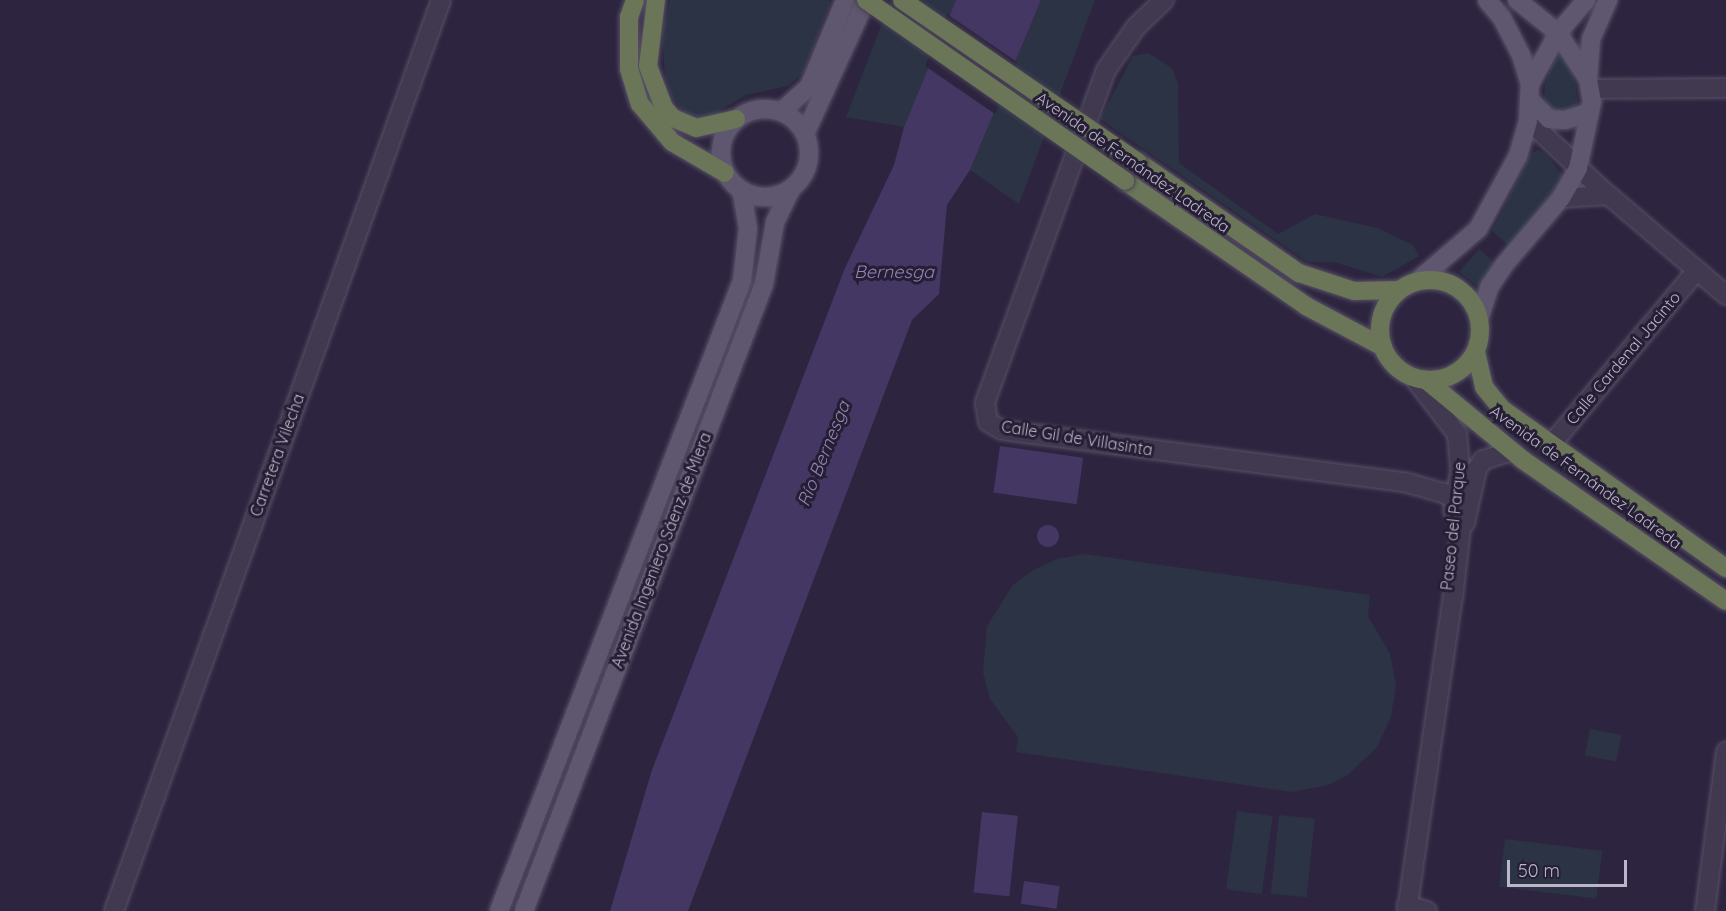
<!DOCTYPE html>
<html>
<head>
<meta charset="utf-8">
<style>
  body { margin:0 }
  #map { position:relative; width:1726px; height:911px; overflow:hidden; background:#2d253f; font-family:Quicksand,sans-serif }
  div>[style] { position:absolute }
  .green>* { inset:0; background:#2b3345; transform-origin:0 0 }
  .water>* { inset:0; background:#443764; transform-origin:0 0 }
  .round { border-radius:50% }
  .pier>* { inset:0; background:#2d253f }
  .roads { filter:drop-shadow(0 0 2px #585167) drop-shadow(0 0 2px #585167) }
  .minor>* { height:18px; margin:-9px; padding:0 9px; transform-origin:9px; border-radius:9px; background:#40394f }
  .major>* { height:18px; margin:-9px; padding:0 9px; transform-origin:9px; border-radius:9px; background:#5e576f }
  .major>.ring { margin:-9px; padding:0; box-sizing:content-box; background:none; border:18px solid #5e576f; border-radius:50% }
  .highway>* { height:18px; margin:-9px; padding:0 9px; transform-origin:9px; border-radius:9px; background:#6b7557 }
  .highway>.ring { margin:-9px; padding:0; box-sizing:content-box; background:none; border:18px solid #6b7557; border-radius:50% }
  .bridges { filter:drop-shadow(0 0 2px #484157) drop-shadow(0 0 2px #484157) }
  .highway-bridge>* { height:18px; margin:-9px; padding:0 9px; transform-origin:9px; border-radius:9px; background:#6b7557 }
  span { translate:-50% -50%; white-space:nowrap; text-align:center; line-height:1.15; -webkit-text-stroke:6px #251e34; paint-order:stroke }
  .street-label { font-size:16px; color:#bcb6ca }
  .water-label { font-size:18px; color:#9285b5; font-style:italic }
  .scale { position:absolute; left:1507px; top:860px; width:120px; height:27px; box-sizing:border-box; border:3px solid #bcb6ca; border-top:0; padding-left:8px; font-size:18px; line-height:21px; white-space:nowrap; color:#bcb6ca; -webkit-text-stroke:4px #251e34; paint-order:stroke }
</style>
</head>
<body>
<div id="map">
  <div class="green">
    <i style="clip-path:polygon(670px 0,828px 0,831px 2px,803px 73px,788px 86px,746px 95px,712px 115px,698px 117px,684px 112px,672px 97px,665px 77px,662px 33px)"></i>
    <i style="clip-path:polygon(891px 0,956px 0,904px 127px,846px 117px)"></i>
    <i style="clip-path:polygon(1041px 0,1095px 0,1019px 204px,970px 170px)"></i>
    <i style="clip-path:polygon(1148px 53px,1172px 68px,1178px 84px,1179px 163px,1278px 234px,1315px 214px,1377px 228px,1413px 245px,1419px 256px,1382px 277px,1335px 262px,1308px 262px,1100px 119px,1133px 56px)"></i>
    <i style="clip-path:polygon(1563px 55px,1574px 73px,1578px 103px,1572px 111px,1551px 112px,1544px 100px,1545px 85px,1551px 66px,1556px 57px)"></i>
    <i style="clip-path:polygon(1538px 150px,1545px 153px,1564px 177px,1559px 187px,1509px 246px,1492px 231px,1531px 153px)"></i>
    <i style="clip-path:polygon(1479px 249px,1496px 264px,1480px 288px,1459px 272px)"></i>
    <i style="clip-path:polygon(1085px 554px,1370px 595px,1368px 616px,1390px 654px,1396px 685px,1391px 717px,1377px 747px,1348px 775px,1328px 785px,1292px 792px,1016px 752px,1018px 737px,990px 699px,983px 672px,987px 626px,1013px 585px,1033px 570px,1057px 559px)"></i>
    <i style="left:1590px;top:729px;width:32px;height:27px;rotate:11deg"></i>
    <i style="left:1237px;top:811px;width:36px;height:79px;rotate:8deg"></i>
    <i style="left:1279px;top:815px;width:36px;height:79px;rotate:6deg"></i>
    <i style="left:1505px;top:839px;width:98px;height:48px;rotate:7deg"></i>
  </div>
  <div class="water">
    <i style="clip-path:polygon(956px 0,1041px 0,970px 170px,947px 205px,939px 294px,912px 320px,688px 911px,610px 911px,652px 770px,845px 268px,894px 165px,904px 127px)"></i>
    <i style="left:1000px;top:446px;width:84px;height:47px;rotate:8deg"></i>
    <i class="round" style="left:1037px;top:525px;width:22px;height:22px"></i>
    <i style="left:982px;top:812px;width:36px;height:81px;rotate:6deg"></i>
    <i style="left:1024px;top:881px;width:36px;height:23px;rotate:8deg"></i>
  </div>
  <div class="pier">
    <i style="clip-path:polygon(947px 14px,1017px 62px,995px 114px,925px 66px)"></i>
  </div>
  <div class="roads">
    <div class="minor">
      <i style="left:1164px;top:0;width:39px;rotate:136deg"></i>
      <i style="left:1136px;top:27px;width:52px;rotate:124.9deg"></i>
      <i style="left:1106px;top:70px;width:354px;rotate:110deg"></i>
      <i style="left:985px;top:403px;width:19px;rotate:81deg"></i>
      <i style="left:988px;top:422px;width:16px;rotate:30deg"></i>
      <i style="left:1002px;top:430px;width:409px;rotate:7.4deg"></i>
      <i style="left:1408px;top:483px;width:37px;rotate:16deg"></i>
      <i style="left:1444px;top:493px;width:13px;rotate:32deg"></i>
      <i style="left:1455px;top:500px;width:20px;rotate:70deg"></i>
      <i style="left:1462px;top:519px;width:80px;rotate:96.5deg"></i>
      <i style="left:1590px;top:89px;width:136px;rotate:-0.4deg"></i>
      <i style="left:1528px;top:120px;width:98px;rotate:43.3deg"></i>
      <i style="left:1599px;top:187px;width:167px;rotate:40.4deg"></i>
      <i style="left:1561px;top:198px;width:46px;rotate:-3.7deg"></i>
      <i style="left:1414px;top:378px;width:71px;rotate:52.5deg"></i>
      <i style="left:1457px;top:434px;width:37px;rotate:85deg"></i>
      <i style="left:1460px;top:471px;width:41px;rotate:99.9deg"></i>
      <i style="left:1550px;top:446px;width:229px;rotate:-50.1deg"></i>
      <i style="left:1465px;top:523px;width:55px;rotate:-77.5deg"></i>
      <i style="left:1477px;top:469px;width:11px;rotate:-56deg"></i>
      <i style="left:1483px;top:460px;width:30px;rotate:-17deg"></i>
      <i style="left:1407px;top:905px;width:21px;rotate:17deg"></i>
      <i style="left:114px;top:911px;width:968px;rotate:-70.25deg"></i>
      <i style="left:1407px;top:911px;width:326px;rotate:-81.7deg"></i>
      <i style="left:1705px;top:911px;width:161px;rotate:-82.5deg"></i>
    </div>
    <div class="major">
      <i style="left:1517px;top:0;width:53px;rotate:38.8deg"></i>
      <i style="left:1558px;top:33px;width:55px;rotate:56.9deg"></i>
      <i style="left:1530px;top:84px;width:58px;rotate:-61.2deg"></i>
      <i style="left:1558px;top:33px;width:43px;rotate:-49.7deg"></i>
      <i style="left:1532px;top:102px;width:24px;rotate:45deg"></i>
      <i style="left:1549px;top:119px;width:16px;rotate:4deg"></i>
      <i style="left:1565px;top:120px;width:26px;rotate:-18deg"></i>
      <i class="ring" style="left:721px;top:109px;width:70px;height:70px"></i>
      <i style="left:782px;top:111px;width:36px;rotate:-42deg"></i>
      <i style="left:809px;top:87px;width:94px;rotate:-67.5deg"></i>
      <i style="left:805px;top:134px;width:147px;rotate:-65.5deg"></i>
      <i style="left:1416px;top:282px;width:82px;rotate:-40.5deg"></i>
      <i style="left:1478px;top:229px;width:83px;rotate:-61.3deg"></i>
      <i style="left:1518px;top:156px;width:37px;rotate:-74deg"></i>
      <i style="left:1528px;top:120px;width:36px;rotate:-87deg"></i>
      <i style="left:1530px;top:84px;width:30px;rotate:-107deg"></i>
      <i style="left:1521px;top:55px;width:42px;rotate:-117.2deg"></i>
      <i style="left:1502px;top:18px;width:23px;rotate:-130deg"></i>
      <i style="left:1479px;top:319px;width:35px;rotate:-72deg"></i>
      <i style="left:1490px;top:286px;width:25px;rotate:-56deg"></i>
      <i style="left:1504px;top:265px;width:88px;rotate:-49.6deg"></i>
      <i style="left:1561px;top:198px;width:34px;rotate:-60deg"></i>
      <i style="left:1578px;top:168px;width:67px;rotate:-78deg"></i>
      <i style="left:1592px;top:102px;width:23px;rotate:-100deg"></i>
      <i style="left:1588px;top:79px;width:40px;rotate:-85.7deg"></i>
      <i style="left:1591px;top:39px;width:43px;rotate:-66.4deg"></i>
      <i style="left:499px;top:911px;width:675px;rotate:-68.91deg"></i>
      <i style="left:742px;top:281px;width:53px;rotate:-83.5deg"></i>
      <i style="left:748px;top:228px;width:39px;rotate:-100deg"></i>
      <i style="left:524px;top:911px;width:671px;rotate:-69.05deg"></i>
      <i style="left:764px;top:284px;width:63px;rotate:-79.9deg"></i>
      <i style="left:775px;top:222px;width:37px;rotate:-64deg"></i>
    </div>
    <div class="highway">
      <i style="left:635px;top:0;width:18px;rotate:109deg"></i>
      <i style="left:629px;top:17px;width:52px;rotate:90deg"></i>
      <i style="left:629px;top:69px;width:37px;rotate:73deg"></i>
      <i style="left:640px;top:104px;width:50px;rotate:49.9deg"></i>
      <i style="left:672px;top:142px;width:61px;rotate:30.3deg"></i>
      <i style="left:656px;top:0;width:66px;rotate:96.9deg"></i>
      <i style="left:648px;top:66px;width:45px;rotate:69.1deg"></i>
      <i style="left:664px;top:108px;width:13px;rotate:48deg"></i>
      <i style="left:673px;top:118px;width:25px;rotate:23deg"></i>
      <i style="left:696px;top:128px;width:41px;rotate:-12.7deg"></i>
      <i style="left:1138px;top:162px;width:196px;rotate:34.6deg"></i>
      <i style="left:1299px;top:273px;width:58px;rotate:18.1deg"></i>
      <i style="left:1354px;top:291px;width:45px;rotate:-1.3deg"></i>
      <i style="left:1125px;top:181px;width:220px;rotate:34.6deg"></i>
      <i style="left:1306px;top:306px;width:87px;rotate:28deg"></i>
      <i class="ring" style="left:1380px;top:280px;width:82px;height:82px"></i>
      <i style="left:1476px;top:352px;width:36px;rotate:77deg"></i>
      <i style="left:1484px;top:387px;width:28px;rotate:51deg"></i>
      <i style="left:1502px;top:409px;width:275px;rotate:35.4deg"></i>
      <i style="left:1426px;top:380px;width:126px;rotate:39.5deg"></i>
      <i style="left:1523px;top:460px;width:247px;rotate:34.8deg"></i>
    </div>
  </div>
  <div class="bridges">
    <div class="highway-bridge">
      <i style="left:866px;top:0;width:316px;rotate:34.9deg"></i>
      <i style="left:902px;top:0;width:286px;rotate:34.5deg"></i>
    </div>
  </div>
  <div class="street-label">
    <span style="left:1133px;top:162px;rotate:35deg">Avenida de Fernández Ladreda</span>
    <span style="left:1623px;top:358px;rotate:-50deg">Calle Cardenal Jacinto</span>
    <span style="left:1077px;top:438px;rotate:9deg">Calle Gil de Villasinta</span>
    <span style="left:277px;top:455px;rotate:-70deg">Carretera Vilecha</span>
    <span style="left:1586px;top:477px;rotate:36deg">Avenida de Fernández Ladreda</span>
    <span style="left:1453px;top:526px;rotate:-84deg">Paseo del Parque</span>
    <span style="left:661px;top:550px;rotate:-69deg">Avenida Ingeniero Sáenz de Miera</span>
  </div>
  <div class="water-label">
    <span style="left:894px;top:272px">Bernesga</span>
    <span style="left:824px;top:454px;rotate:-68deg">Río Bernesga</span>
  </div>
  <div class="scale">50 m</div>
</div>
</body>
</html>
